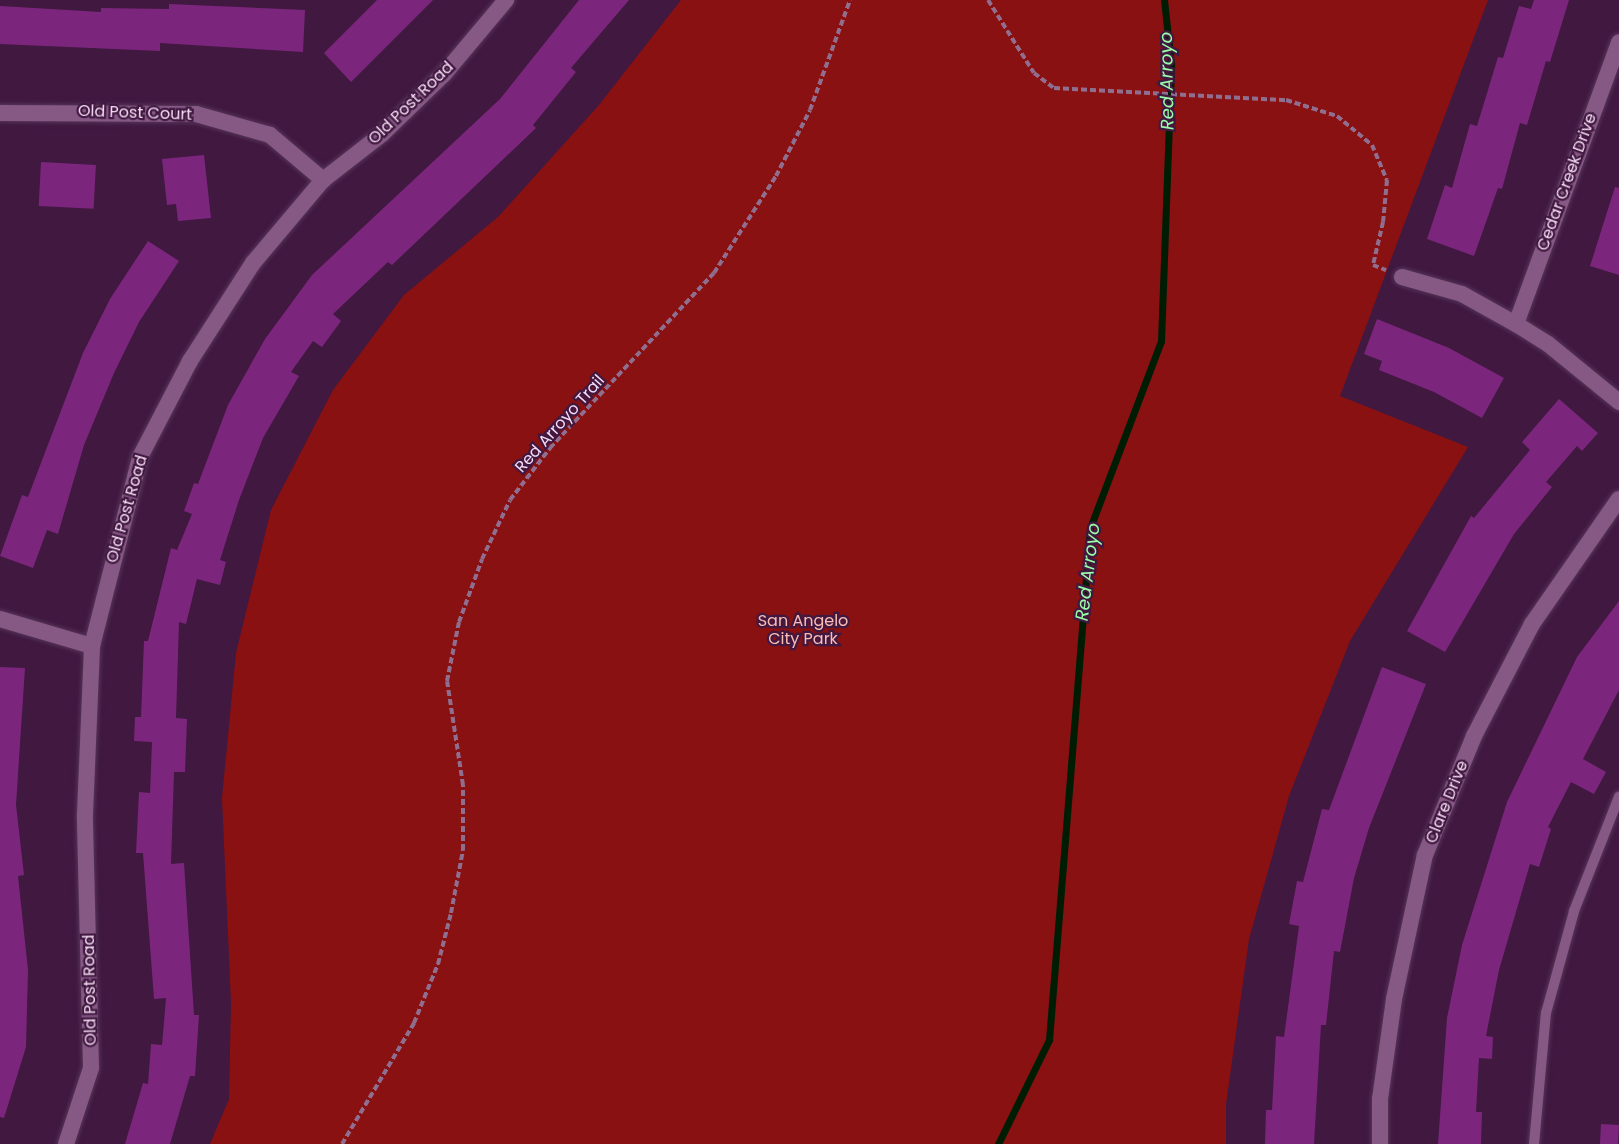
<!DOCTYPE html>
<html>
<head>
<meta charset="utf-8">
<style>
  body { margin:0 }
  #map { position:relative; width:1619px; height:1144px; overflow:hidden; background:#401840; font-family:Poppins,sans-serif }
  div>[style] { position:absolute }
  .green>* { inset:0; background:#891112 }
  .stream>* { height:7px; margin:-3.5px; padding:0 3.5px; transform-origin:3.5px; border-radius:3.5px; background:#001d04 }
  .building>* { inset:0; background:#7b267c; transform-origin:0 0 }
  .path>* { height:4px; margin-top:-2px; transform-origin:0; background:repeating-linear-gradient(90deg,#906e8f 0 6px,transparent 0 9px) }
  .roads { filter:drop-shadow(0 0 2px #573558) drop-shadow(0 0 2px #573558) }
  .service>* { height:10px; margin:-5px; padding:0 5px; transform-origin:5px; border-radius:5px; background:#865985 }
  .minor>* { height:16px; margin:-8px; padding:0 8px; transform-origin:8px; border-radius:8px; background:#865985 }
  span { translate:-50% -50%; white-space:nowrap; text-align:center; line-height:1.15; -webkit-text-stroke:4.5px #401840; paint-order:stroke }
  .street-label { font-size:16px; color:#f6ddf5 }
  .park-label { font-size:16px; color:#fcbcb4 }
  .water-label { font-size:18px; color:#9afea8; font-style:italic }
</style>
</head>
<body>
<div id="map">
  <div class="green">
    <i style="clip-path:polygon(681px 0,1488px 0,1340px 396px,1468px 447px,1350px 641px,1289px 796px,1249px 939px,1226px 1104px,1226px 1144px,210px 1144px,229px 1099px,231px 1003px,222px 798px,236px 653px,271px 510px,333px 390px,404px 295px,498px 217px,599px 105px)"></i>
  </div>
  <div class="stream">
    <i style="left:998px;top:1144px;width:116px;rotate:-63.9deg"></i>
    <i style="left:1049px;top:1040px;width:514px;rotate:-85.42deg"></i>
    <i style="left:1090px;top:528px;width:200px;rotate:-69.2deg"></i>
    <i style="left:1161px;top:341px;width:277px;rotate:-87.9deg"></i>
    <i style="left:1171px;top:64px;width:64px;rotate:-96.2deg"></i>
  </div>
  <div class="building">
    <i style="clip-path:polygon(377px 0,433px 0,351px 82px,324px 53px)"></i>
    <i style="clip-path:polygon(579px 0,629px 0,571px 68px,576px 72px,533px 125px,536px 128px,392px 265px,388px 262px,333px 314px,341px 321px,322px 347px,313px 341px,291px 372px,299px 376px,263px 438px,239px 500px,220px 560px,226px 562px,220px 585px,197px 579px,186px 624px,179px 622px,176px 718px,187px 719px,185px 772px,174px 772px,171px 864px,184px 863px,194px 1015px,199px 1015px,195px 1076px,190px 1076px,170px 1144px,125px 1144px,143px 1083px,148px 1084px,151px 1044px,162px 1045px,166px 998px,154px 999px,143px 853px,136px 853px,139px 792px,150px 793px,152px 742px,134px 741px,135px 717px,141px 717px,144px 641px,148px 641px,171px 548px,177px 550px,192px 514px,184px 511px,194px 483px,198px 484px,228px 405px,265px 339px,312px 275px,500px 99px)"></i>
    <i style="clip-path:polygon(1534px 0,1569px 0,1550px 62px,1546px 61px,1527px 125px,1520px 123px,1502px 189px,1498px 188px,1474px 256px,1427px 239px,1445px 185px,1452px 188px,1470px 124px,1477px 126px,1498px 57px,1503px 58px,1519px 6px,1531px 9px)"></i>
    <i style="clip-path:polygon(169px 4px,305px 10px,303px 52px,160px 43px,160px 51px,0 44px,0 6px,101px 12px,101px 8px,169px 9px)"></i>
    <i style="clip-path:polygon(204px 155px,211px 218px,178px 221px,176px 204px,167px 205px,162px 159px)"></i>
    <i style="left:41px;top:162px;width:55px;height:44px;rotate:3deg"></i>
    <i style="clip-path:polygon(1615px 187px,1619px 188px,1619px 275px,1590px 266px)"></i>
    <i style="clip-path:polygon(148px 241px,179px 261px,139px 322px,114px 373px,84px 445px,58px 534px,47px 530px,33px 568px,0 556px,22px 495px,28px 497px,83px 353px,110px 299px)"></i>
    <i style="clip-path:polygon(1377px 319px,1449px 348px,1504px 378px,1482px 418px,1434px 392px,1379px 370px,1382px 361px,1364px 354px)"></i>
    <i style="clip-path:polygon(1559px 399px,1598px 433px,1582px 451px,1577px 446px,1546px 482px,1552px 487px,1514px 534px,1445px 652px,1407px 631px,1471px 516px,1474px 518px,1530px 450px,1522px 442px)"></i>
    <i style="clip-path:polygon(1619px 601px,1619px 690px,1583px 759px,1606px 772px,1594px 794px,1571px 782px,1548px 827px,1551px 829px,1539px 867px,1530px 864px,1499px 970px,1486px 1036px,1493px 1037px,1492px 1059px,1479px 1058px,1476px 1112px,1482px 1112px,1481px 1144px,1438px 1144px,1447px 1018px,1462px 945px,1507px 802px,1577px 657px)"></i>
    <i style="clip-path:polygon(0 667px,25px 668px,16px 805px,24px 875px,18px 876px,28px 970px,26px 1047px,4px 1118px,0 1117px)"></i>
    <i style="clip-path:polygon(1382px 667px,1426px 684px,1369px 828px,1354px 878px,1340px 952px,1334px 951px,1326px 1025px,1321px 1025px,1314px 1144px,1265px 1144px,1266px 1110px,1272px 1110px,1276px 1036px,1284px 1037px,1299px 926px,1289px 924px,1297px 881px,1303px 882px,1322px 809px,1329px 810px)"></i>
    <i style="left:1601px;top:1124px;width:18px;height:20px;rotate:3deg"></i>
  </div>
  <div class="path">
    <i style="left:988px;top:0;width:86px;rotate:57.8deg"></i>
    <i style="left:1034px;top:73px;width:25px;rotate:37deg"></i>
    <i style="left:1054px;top:88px;width:232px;rotate:3deg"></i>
    <i style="left:1286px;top:100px;width:53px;rotate:17.4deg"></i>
    <i style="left:1337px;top:116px;width:45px;rotate:39.6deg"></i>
    <i style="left:1372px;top:145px;width:38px;rotate:67deg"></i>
    <i style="left:1387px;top:180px;width:42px;rotate:95.4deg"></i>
    <i style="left:1383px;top:222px;width:44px;rotate:103.1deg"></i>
    <i style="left:1373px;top:265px;width:14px;rotate:21deg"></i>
    <i style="left:342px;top:1144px;width:141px;rotate:-59.2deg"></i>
    <i style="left:414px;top:1023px;width:64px;rotate:-67.9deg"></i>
    <i style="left:438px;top:964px;width:53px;rotate:-75.7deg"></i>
    <i style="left:451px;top:913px;width:64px;rotate:-79.2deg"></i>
    <i style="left:463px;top:850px;width:65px;rotate:-90deg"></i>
    <i style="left:463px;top:785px;width:105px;rotate:-98.7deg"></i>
    <i style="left:447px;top:681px;width:60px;rotate:-78.5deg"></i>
    <i style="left:459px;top:622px;width:67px;rotate:-69.9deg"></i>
    <i style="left:482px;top:559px;width:65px;rotate:-64.6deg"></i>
    <i style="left:510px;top:500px;width:66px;rotate:-52.4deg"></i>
    <i style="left:550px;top:448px;width:240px;rotate:-46.9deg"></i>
    <i style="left:714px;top:273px;width:115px;rotate:-57.4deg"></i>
    <i style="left:776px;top:176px;width:74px;rotate:-62.7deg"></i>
    <i style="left:810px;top:110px;width:117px;rotate:-70deg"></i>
  </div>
  <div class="roads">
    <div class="service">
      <i style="left:1534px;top:1144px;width:132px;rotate:-84.8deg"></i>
      <i style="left:1546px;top:1013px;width:106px;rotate:-74.6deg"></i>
      <i style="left:1574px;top:911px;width:123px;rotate:-68.5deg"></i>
    </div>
    <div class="minor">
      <i style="left:0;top:113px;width:196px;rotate:0.3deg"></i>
      <i style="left:196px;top:114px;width:77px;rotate:15.8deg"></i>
      <i style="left:270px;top:135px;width:70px;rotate:40.3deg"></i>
      <i style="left:1402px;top:277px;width:62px;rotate:15.8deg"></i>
      <i style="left:1462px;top:294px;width:62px;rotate:29.1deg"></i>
      <i style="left:1516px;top:324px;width:38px;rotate:32deg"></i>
      <i style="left:1548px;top:344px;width:92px;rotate:39.2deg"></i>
      <i style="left:1516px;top:324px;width:300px;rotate:-69.9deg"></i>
      <i style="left:0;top:619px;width:96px;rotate:16.4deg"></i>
      <i style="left:66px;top:1144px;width:80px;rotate:-71.8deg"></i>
      <i style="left:91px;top:1068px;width:254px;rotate:-91.4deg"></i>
      <i style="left:85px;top:814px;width:168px;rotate:-87.6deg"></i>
      <i style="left:92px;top:646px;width:195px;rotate:-75.7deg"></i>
      <i style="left:140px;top:457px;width:108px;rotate:-62.5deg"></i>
      <i style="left:190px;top:361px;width:117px;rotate:-57.3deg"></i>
      <i style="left:253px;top:263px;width:109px;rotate:-49.9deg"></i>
      <i style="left:323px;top:180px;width:75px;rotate:-37.9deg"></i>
      <i style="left:382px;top:134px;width:86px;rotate:-44.1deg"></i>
      <i style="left:444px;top:74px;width:97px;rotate:-50deg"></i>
      <i style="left:1380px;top:1144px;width:45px;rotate:-90deg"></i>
      <i style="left:1380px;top:1099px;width:101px;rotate:-82deg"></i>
      <i style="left:1394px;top:999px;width:147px;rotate:-77.9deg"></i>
      <i style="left:1425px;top:855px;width:129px;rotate:-67.6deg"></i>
      <i style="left:1474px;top:736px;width:126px;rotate:-62.6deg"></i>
      <i style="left:1532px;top:624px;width:152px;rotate:-55.2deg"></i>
    </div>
  </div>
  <div class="street-label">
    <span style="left:411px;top:103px;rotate:-44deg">Old Post Road</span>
    <span style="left:135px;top:113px;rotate:2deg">Old Post Court</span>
    <span style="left:1567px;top:182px;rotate:-70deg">Cedar Creek Drive</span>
    <span style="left:560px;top:424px;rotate:-48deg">Red Arroyo Trail</span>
    <span style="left:127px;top:509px;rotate:-74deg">Old Post Road</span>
    <span style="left:1447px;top:802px;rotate:-68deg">Clare Drive</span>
    <span style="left:90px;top:990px;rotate:-91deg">Old Post Road</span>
  </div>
  <div class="park-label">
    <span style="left:803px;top:630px">San Angelo<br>City Park</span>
  </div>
  <div class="water-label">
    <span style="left:1167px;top:81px;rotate:-91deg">Red Arroyo</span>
    <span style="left:1088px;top:572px;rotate:-83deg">Red Arroyo</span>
  </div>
</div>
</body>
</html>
